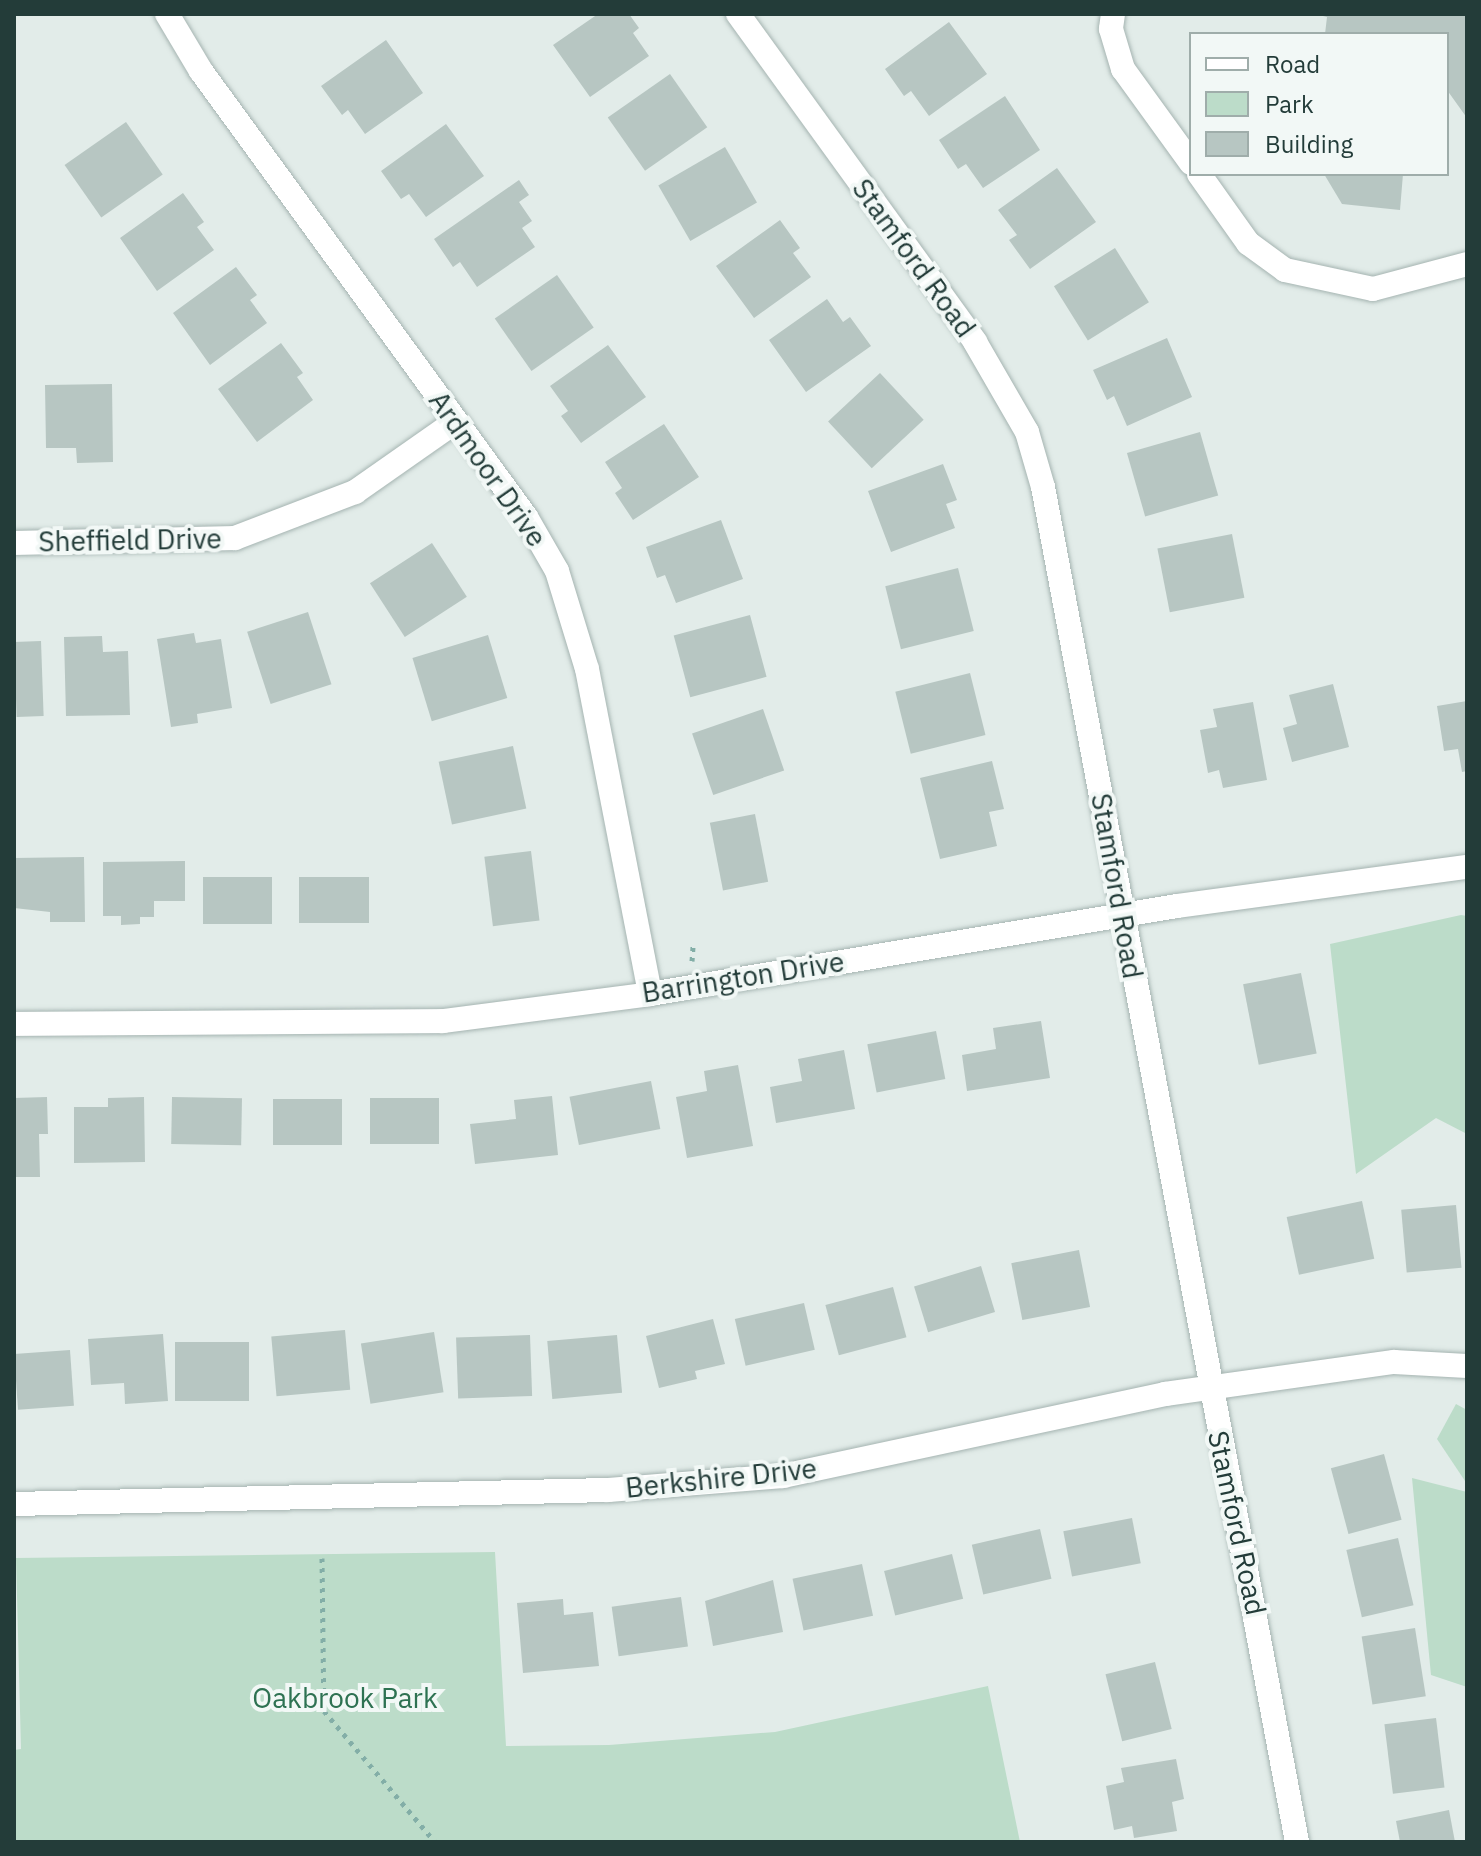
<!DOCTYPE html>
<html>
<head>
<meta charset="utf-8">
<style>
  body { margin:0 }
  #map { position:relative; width:1481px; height:1856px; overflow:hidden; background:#e2ece9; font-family:"IBM Plex Sans",sans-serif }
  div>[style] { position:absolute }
  .green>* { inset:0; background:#bcdcc9 }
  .building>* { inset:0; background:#b7c6c2; transform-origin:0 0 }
  .path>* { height:5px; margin-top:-2.5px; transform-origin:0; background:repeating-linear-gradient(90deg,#83aea7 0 4px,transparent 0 10px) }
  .roads { filter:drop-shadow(0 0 2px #a5b4b1) drop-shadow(0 0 2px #a5b4b1) }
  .minor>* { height:24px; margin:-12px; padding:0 12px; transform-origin:12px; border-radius:12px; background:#fff }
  span { translate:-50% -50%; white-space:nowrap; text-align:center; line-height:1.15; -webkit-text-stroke:8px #f2f8f6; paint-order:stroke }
  .street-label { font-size:28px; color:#233c39 }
  .park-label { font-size:28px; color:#2e7252 }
  .frame { position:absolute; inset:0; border:16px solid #233c39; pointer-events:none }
  .legend { position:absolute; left:1189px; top:32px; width:260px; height:144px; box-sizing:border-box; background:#f2f8f6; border:2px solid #9fadaa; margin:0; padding:10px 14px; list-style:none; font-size:24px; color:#233c39 }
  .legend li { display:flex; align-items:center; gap:16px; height:40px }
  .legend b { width:40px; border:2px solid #9fadaa }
</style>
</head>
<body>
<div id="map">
  <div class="green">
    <i style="clip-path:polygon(1461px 915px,1467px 916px,1467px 1134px,1436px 1118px,1356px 1174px,1330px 944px)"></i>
    <i style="clip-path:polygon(1456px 1404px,1467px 1410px,1467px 1484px,1437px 1439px)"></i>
    <i style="clip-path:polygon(1412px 1478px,1467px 1492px,1467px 1687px,1431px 1675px)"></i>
    <i style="clip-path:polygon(495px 1552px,506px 1746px,609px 1745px,775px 1732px,988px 1686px,1020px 1842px,14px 1842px,14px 1750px,21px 1749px,16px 1558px)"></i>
  </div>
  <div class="building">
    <i style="clip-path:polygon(598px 14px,629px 14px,639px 28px,633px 33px,649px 56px,590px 97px,553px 45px)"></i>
    <i style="clip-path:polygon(1315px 14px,1467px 14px,1467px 118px,1447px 90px,1447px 34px,1325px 34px,1327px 17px)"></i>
    <i style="clip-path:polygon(949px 22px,987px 74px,929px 116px,911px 91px,904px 96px,885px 69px)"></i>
    <i style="clip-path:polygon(386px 40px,423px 93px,365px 134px,348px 110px,342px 115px,321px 86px)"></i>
    <i style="left:670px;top:74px;width:65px;height:76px;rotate:55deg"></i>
    <i style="clip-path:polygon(1005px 96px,1040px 150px,983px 188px,966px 164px,958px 169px,939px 140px)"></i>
    <i style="left:126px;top:122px;width:64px;height:75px;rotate:55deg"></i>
    <i style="clip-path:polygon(446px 124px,484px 176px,426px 217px,409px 194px,401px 199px,381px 171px)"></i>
    <i style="left:725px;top:147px;width:64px;height:77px;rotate:60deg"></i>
    <i style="clip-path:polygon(1057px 168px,1096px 222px,1030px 269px,1009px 240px,1017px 235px,998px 210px)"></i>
    <i style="clip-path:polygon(1324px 174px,1403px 174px,1400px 210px,1342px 204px)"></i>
    <i style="clip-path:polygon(519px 180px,529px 195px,519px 202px,532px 221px,522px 228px,535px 247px,477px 287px,460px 262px,453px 267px,434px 239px)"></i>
    <i style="clip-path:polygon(183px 193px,204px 222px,197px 227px,214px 250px,157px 291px,120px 238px)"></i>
    <i style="clip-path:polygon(780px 220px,800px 248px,793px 253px,811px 277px,754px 318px,716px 266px)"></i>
    <i style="left:1115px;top:248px;width:64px;height:72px;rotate:58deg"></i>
    <i style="clip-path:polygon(236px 267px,257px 295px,250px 300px,267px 323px,210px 365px,173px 313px)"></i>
    <i style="left:557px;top:275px;width:64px;height:76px;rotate:55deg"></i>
    <i style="clip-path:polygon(827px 299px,843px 322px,850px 317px,871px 346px,806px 392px,769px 340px)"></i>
    <i style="clip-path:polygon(1167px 338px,1192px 397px,1127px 426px,1114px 396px,1107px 400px,1093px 370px)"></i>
    <i style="clip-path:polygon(281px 343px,303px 373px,297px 377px,313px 400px,257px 442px,218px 389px)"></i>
    <i style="clip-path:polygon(608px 345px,646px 397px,581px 443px,561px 416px,568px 411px,550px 386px)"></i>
    <i style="left:880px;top:373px;width:64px;height:71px;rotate:47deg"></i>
    <i style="clip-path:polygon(112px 384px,113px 462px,77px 463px,76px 448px,46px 448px,45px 385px)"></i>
    <i style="clip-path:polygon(664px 424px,699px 477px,633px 520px,615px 493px,622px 488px,605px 462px)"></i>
    <i style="left:1200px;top:432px;width:66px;height:76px;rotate:74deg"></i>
    <i style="clip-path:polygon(943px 464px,957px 500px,946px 504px,955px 528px,891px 552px,868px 491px)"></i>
    <i style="clip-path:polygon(721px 520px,743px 579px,676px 603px,665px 575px,657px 578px,646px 547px)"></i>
    <i style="left:1232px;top:534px;width:65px;height:76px;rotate:79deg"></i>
    <i style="left:432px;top:543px;width:64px;height:74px;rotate:57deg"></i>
    <i style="left:958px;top:568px;width:65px;height:75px;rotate:76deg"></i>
    <i style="left:308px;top:612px;width:76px;height:64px;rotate:72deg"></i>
    <i style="left:750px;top:615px;width:64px;height:79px;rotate:75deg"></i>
    <i style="clip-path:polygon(194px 633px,196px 643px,221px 639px,232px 708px,197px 714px,198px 723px,171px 727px,157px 639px)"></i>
    <i style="left:488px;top:635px;width:66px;height:79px;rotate:73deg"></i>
    <i style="clip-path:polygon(102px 636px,103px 652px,128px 651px,130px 715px,66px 716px,64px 637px)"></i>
    <i style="left:41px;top:641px;width:75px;height:27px;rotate:88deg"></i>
    <i style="left:970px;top:673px;width:64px;height:77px;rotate:76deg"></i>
    <i style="clip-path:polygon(1333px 684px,1349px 747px,1292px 762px,1283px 728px,1297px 724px,1289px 695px)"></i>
    <i style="clip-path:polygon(1467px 701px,1467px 771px,1462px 772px,1458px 749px,1444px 751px,1437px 706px)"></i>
    <i style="clip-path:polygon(1253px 702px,1267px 780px,1223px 788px,1219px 770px,1208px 773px,1200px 730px,1217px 727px,1213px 709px)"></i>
    <i style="left:763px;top:709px;width:65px;height:75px;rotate:71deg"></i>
    <i style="left:513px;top:746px;width:64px;height:76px;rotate:78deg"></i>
    <i style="clip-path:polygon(992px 761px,1004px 809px,989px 812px,997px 846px,940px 859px,920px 778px)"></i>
    <i style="left:755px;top:814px;width:69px;height:46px;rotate:79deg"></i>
    <i style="left:531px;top:851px;width:70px;height:47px;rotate:83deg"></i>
    <i style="clip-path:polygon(84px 857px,85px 922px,50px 922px,50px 912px,14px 908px,14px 858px)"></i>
    <i style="clip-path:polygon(185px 861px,185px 901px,154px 901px,154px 917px,140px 917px,140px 924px,121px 925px,121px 916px,103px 916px,103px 862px)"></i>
    <i style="left:203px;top:877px;width:69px;height:47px"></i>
    <i style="left:299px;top:877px;width:70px;height:46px"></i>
    <i style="left:1301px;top:973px;width:82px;height:59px;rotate:79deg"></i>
    <i style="clip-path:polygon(1041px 1021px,1050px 1078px,967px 1091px,962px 1055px,996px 1049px,993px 1028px)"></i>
    <i style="left:936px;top:1031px;width:49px;height:70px;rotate:79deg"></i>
    <i style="clip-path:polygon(844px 1050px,855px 1109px,776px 1123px,770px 1087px,802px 1081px,798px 1059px)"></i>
    <i style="clip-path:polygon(738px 1065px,753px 1146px,687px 1158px,676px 1097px,707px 1091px,704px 1071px)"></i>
    <i style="left:651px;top:1081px;width:49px;height:83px;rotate:79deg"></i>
    <i style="clip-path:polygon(552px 1096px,558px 1155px,475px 1164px,470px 1124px,516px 1119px,514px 1100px)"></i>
    <i style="clip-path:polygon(47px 1097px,48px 1134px,39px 1134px,40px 1177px,14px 1177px,14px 1098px)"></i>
    <i style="clip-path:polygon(144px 1097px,145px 1162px,74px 1163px,74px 1107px,108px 1107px,108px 1098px)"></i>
    <i style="left:172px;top:1097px;width:70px;height:47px;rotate:1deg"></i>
    <i style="left:370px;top:1098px;width:69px;height:46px"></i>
    <i style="left:273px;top:1099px;width:69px;height:46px"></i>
    <i style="left:1362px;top:1201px;width:59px;height:77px;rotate:78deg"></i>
    <i style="left:1456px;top:1205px;width:63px;height:55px;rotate:85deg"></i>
    <i style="left:1079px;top:1250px;width:58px;height:69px;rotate:79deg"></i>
    <i style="left:981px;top:1266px;width:48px;height:70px;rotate:73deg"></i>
    <i style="left:893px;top:1287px;width:52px;height:70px;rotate:75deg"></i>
    <i style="left:804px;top:1303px;width:48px;height:71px;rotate:77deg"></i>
    <i style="clip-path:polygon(713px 1319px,725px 1364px,695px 1371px,697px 1379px,659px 1388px,646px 1336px)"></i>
    <i style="left:345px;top:1330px;width:60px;height:74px;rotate:85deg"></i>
    <i style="left:434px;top:1332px;width:61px;height:74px;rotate:81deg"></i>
    <i style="clip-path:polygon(163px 1334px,168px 1401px,125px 1404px,124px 1383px,91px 1385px,88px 1339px)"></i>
    <i style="left:530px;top:1335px;width:61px;height:74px;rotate:88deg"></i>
    <i style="left:617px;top:1335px;width:58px;height:70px;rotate:85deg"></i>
    <i style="left:175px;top:1342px;width:74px;height:59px"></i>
    <i style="left:70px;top:1350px;width:56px;height:56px;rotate:86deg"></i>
    <i style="left:1384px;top:1454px;width:68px;height:55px;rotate:75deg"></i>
    <i style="left:1132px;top:1518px;width:46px;height:70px;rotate:79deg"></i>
    <i style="left:1040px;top:1529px;width:51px;height:70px;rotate:77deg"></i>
    <i style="left:1398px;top:1538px;width:69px;height:53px;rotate:77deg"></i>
    <i style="left:952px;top:1554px;width:46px;height:70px;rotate:76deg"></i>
    <i style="left:862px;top:1564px;width:53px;height:71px;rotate:78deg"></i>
    <i style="clip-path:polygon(773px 1580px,783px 1632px,713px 1646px,705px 1601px)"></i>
    <i style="left:681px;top:1597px;width:50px;height:70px;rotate:82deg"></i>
    <i style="clip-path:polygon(563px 1599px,564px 1615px,593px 1612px,599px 1666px,523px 1673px,517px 1603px)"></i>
    <i style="left:1415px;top:1628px;width:69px;height:54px;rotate:81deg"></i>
    <i style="left:1155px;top:1662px;width:69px;height:51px;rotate:76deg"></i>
    <i style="left:1436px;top:1718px;width:70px;height:52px;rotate:83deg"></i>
    <i style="clip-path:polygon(1176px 1759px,1184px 1799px,1172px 1802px,1177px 1831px,1134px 1838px,1132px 1826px,1114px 1830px,1106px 1786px,1124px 1782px,1121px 1768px)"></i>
    <i style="clip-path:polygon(1449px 1810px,1455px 1842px,1400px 1842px,1396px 1821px)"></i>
  </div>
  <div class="path">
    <i style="left:692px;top:961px;width:15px;rotate:-86deg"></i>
    <i style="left:322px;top:1558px;width:153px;rotate:89.3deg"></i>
    <i style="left:324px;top:1711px;width:172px;rotate:49.7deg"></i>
  </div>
  <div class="roads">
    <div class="minor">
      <i style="left:167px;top:14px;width:66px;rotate:59.2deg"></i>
      <i style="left:201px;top:71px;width:552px;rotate:53.92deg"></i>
      <i style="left:526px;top:517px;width:62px;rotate:60.1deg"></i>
      <i style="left:557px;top:571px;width:102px;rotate:73deg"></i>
      <i style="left:587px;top:669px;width:331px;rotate:79deg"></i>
      <i style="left:738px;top:14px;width:405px;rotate:54.1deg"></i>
      <i style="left:975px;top:342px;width:104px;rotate:60deg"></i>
      <i style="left:1027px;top:432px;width:57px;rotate:73.8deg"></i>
      <i style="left:1043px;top:487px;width:1379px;rotate:79.38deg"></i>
      <i style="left:1113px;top:14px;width:15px;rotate:98deg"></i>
      <i style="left:1111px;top:29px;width:42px;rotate:73.3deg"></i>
      <i style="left:1123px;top:69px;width:116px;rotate:54.1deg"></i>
      <i style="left:1199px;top:174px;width:85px;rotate:54.6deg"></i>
      <i style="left:1248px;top:243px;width:46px;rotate:36.1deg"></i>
      <i style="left:1285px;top:270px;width:90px;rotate:12.2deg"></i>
      <i style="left:1373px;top:289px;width:97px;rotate:-14.9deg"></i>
      <i style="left:14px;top:543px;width:221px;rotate:-1.3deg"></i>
      <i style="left:235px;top:538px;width:129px;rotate:-21deg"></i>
      <i style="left:355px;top:492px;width:122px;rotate:-35deg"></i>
      <i style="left:14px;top:1024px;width:429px;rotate:-0.4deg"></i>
      <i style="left:443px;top:1021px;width:209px;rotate:-7.4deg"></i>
      <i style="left:650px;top:994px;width:534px;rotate:-9.48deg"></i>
      <i style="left:1177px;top:906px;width:293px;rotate:-7.7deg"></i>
      <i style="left:14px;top:1504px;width:594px;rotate:-1.35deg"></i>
      <i style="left:608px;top:1490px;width:176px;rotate:-4.6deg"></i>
      <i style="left:783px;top:1476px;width:391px;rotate:-12.1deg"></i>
      <i style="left:1165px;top:1394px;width:231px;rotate:-8deg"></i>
      <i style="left:1394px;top:1362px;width:73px;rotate:3.1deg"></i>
    </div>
  </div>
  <div class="street-label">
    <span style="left:914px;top:258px;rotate:54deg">Stamford Road</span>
    <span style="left:488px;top:469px;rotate:55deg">Ardmoor Drive</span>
    <span style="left:130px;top:540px;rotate:-1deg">Sheffield Drive</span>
    <span style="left:1117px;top:886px;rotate:80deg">Stamford Road</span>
    <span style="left:743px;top:977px;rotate:-9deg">Barrington Drive</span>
    <span style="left:721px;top:1478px;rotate:-6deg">Berkshire Drive</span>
    <span style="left:1237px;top:1523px;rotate:78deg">Stamford Road</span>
  </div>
  <div class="park-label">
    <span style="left:345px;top:1698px">Oakbrook Park</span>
  </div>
  <div class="frame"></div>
  <ul class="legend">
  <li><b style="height:10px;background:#fff"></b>Road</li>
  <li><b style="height:22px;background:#bcdcc9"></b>Park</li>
  <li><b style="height:22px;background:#b7c6c2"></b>Building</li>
  </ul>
</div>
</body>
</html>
